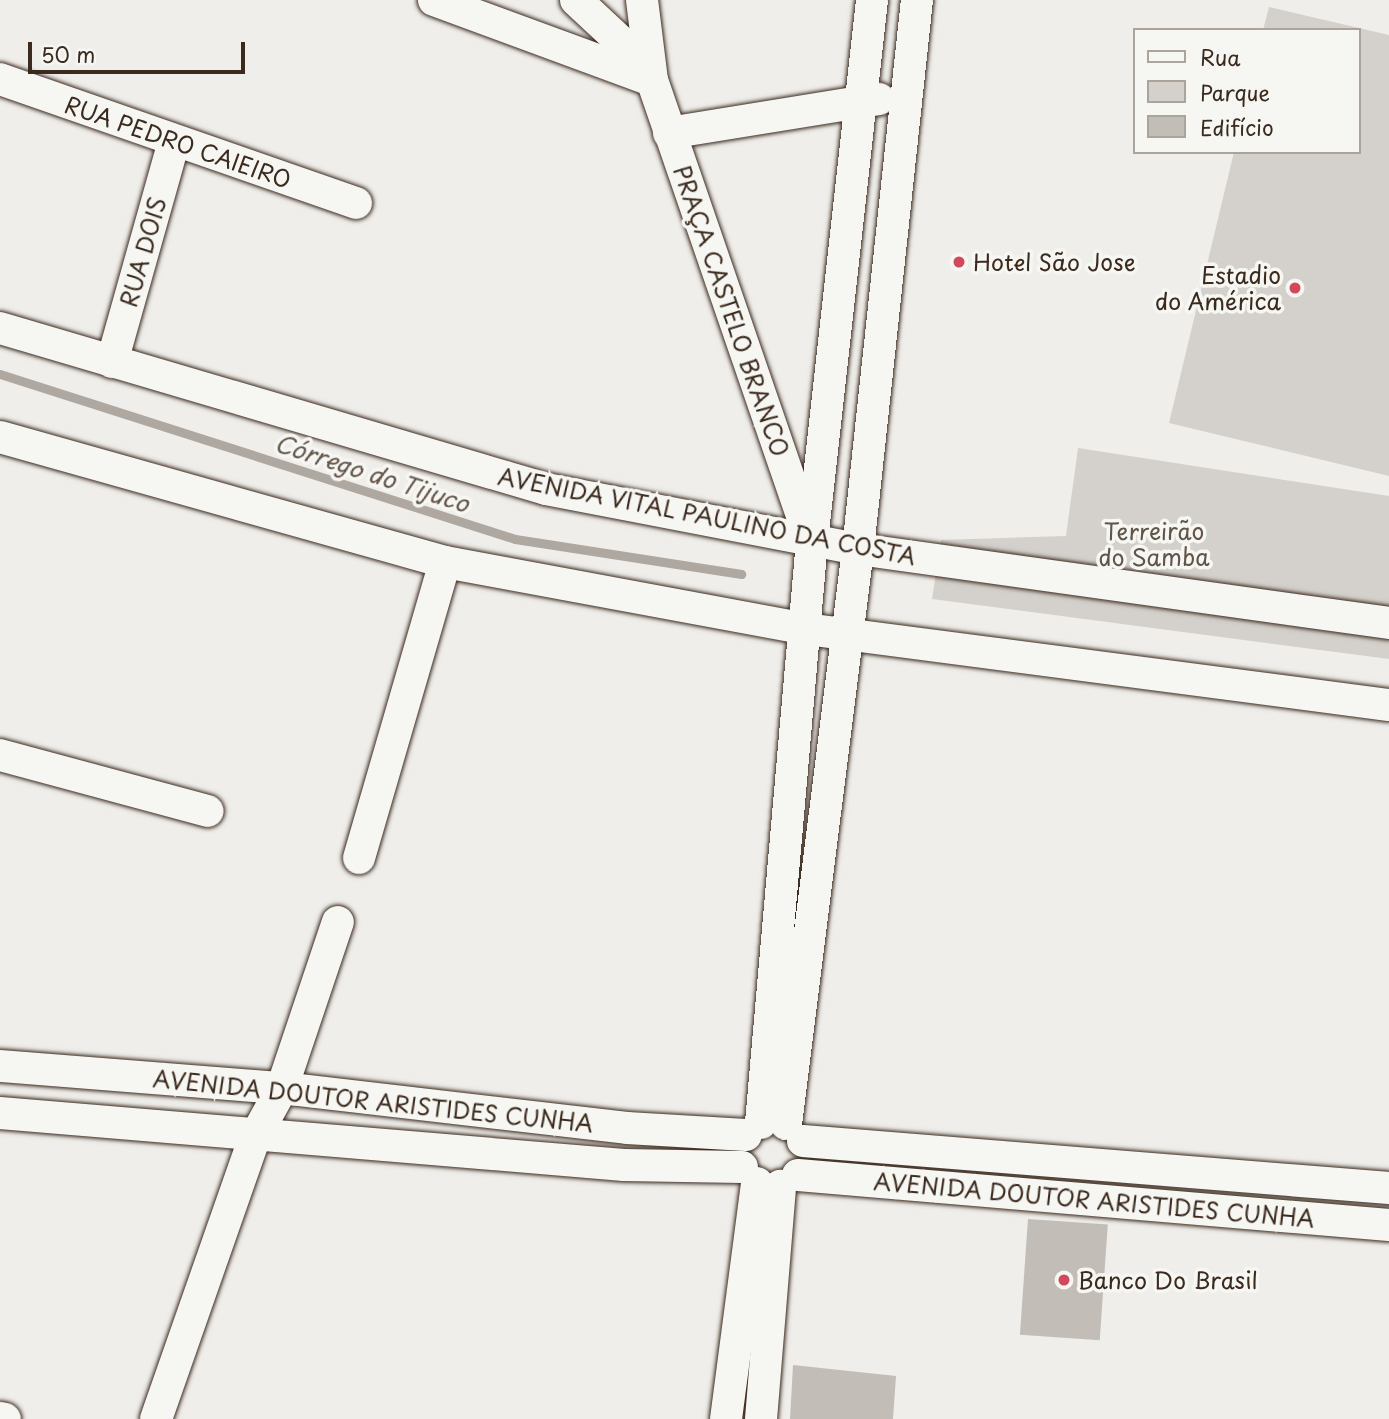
<!DOCTYPE html>
<html>
<head>
<meta charset="utf-8">
<style>
  body { margin:0 }
  #map { position:relative; width:1389px; height:1419px; overflow:hidden; background:#efeeea; font-family:"Playpen Sans",sans-serif }
  div>[style] { position:absolute }
  .green>* { inset:0; background:#d4d1cc }
  .stream>* { height:9px; margin:-4.5px; padding:0 4.5px; transform-origin:4.5px; border-radius:4.5px; background:#afa8a1 }
  .building>* { inset:0; background:#c2bdb7; transform-origin:0 0 }
  .roads { filter:drop-shadow(0 0 2px #3b2a1e) drop-shadow(0 0 2px #3b2a1e) }
  .minor>* { height:32px; margin:-16px; padding:0 16px; transform-origin:16px; border-radius:16px; background:#f6f6f2 }
  .dots>* { width:19px; height:19px; translate:-50% -50%; box-sizing:border-box; border:4px solid #f6f6f2; border-radius:50% }
  span { translate:-50% -50%; white-space:nowrap; text-align:center; line-height:1.15; -webkit-text-stroke:7px #f6f6f2; paint-order:stroke }
  .street-label { font-size:23px; color:#3b2a1e }
  .poi-label { font-size:23px; color:#3b2a1e }
  .left { translate:0 -50%; text-align:left }
  .right { translate:-100% -50%; text-align:right }
  .park-label { font-size:23px; color:#61544a }
  .water-label { font-size:24px; color:#64564c; font-style:italic }
  .legend { position:absolute; left:1133px; top:28px; width:228px; height:126px; box-sizing:border-box; background:#f6f6f2; border:2px solid #aba49d; margin:0; padding:9px 12px; list-style:none; font-size:21px; color:#3b2a1e }
  .legend li { display:flex; align-items:center; gap:14px; height:35px }
  .legend b { width:35px; border:2px solid #aba49d }
  .scale { position:absolute; left:28px; top:42px; width:217px; height:32px; box-sizing:border-box; border:4px solid #3b2a1e; border-top:0; padding-left:9px; font-size:21px; line-height:24px; white-space:nowrap; color:#3b2a1e; -webkit-text-stroke:5px #f6f6f2; paint-order:stroke }
</style>
</head>
<body>
<div id="map">
  <div class="green">
    <i style="clip-path:polygon(1269px 7px,1389px 35px,1389px 476px,1169px 423px,1234px 152px,1359px 152px,1359px 30px,1263px 30px)"></i>
    <i style="clip-path:polygon(1078px 448px,1389px 496px,1389px 659px,932px 599px,941px 540px,1066px 536px)"></i>
  </div>
  <div class="stream">
    <i style="left:0;top:374px;width:541px;rotate:17.76deg"></i>
    <i style="left:515px;top:539px;width:229px;rotate:8.8deg"></i>
  </div>
  <div class="building">
    <i style="left:1028px;top:1219px;width:80px;height:116px;rotate:4deg"></i>
    <i style="clip-path:polygon(793px 1365px,896px 1376px,893px 1419px,790px 1419px)"></i>
  </div>
  <div class="roads">
    <div class="minor">
      <i style="left:434px;top:0;width:232px;rotate:20.2deg"></i>
      <i style="left:576px;top:0;width:101px;rotate:43deg"></i>
      <i style="left:642px;top:0;width:81px;rotate:82.9deg"></i>
      <i style="left:652px;top:80px;width:478px;rotate:71deg"></i>
      <i style="left:0;top:79px;width:377px;rotate:19.2deg"></i>
      <i style="left:669px;top:133px;width:213px;rotate:-9.2deg"></i>
      <i style="left:0;top:328px;width:569px;rotate:16.43deg"></i>
      <i style="left:546px;top:489px;width:318px;rotate:10.9deg"></i>
      <i style="left:858px;top:549px;width:536px;rotate:7.93deg"></i>
      <i style="left:112px;top:362px;width:229px;rotate:-74.3deg"></i>
      <i style="left:0;top:437px;width:462px;rotate:15.7deg"></i>
      <i style="left:445px;top:562px;width:367px;rotate:10.5deg"></i>
      <i style="left:806px;top:629px;width:588px;rotate:7.43deg"></i>
      <i style="left:0;top:755px;width:215px;rotate:15.1deg"></i>
      <i style="left:359px;top:858px;width:308px;rotate:-73.8deg"></i>
      <i style="left:0;top:1066px;width:283px;rotate:4.5deg"></i>
      <i style="left:282px;top:1088px;width:347px;rotate:6.6deg"></i>
      <i style="left:627px;top:1128px;width:119px;rotate:3.4deg"></i>
      <i style="left:0;top:1113px;width:626px;rotate:4.76deg"></i>
      <i style="left:624px;top:1165px;width:118px;rotate:1deg"></i>
      <i style="left:761px;top:1123px;width:584px;rotate:-84.99deg"></i>
      <i style="left:812px;top:541px;width:544px;rotate:-83.67deg"></i>
      <i style="left:786px;top:1124px;width:579px;rotate:-82.86deg"></i>
      <i style="left:858px;top:549px;width:552px;rotate:-83.87deg"></i>
      <i style="left:803px;top:1141px;width:588px;rotate:4.59deg"></i>
      <i style="left:798px;top:1175px;width:593px;rotate:4.84deg"></i>
      <i style="left:0;top:1418px;width:5px;rotate:11deg"></i>
      <i style="left:156px;top:1419px;width:299px;rotate:-70.7deg"></i>
      <i style="left:255px;top:1137px;width:56px;rotate:-61.1deg"></i>
      <i style="left:282px;top:1088px;width:175px;rotate:-71.4deg"></i>
      <i style="left:726px;top:1419px;width:238px;rotate:-82.5deg"></i>
      <i style="left:761px;top:1419px;width:234px;rotate:-85.3deg"></i>
    </div>
  </div>
  <div class="dots">
    <i style="left:959px;top:262px;background:#d1495b"></i>
    <i style="left:1295px;top:288px;background:#d1495b"></i>
    <i style="left:1064px;top:1280px;background:#d1495b"></i>
  </div>
  <div class="street-label">
    <span style="left:178px;top:142px;rotate:19deg">RUA PEDRO CAIEIRO</span>
    <span style="left:143px;top:252px;rotate:-74deg">RUA DOIS</span>
    <span style="left:731px;top:311px;rotate:71deg">PRAÇA CASTELO BRANCO</span>
    <span style="left:707px;top:516px;rotate:11deg">AVENIDA VITAL PAULINO DA COSTA</span>
    <span style="left:373px;top:1101px;rotate:6deg">AVENIDA DOUTOR ARISTIDES CUNHA</span>
    <span style="left:1094px;top:1200px;rotate:5deg">AVENIDA DOUTOR ARISTIDES CUNHA</span>
  </div>
  <div class="poi-label">
    <span class="left" style="left:973px;top:262px">Hotel São Jose</span>
    <span class="right" style="left:1281px;top:288px">Estadio<br>do América</span>
    <span class="left" style="left:1078px;top:1280px">Banco Do Brasil</span>
  </div>
  <div class="park-label">
    <span style="left:1154px;top:544px">Terreirão<br>do Samba</span>
  </div>
  <div class="water-label">
    <span style="left:372px;top:473px;rotate:18deg">Córrego do Tijuco</span>
  </div>
  <ul class="legend">
  <li><b style="height:9px;background:#f6f6f2"></b>Rua</li>
  <li><b style="height:19px;background:#d4d1cc"></b>Parque</li>
  <li><b style="height:19px;background:#c2bdb7"></b>Edifício</li>
  </ul>
  <div class="scale">50 m</div>
</div>
</body>
</html>
